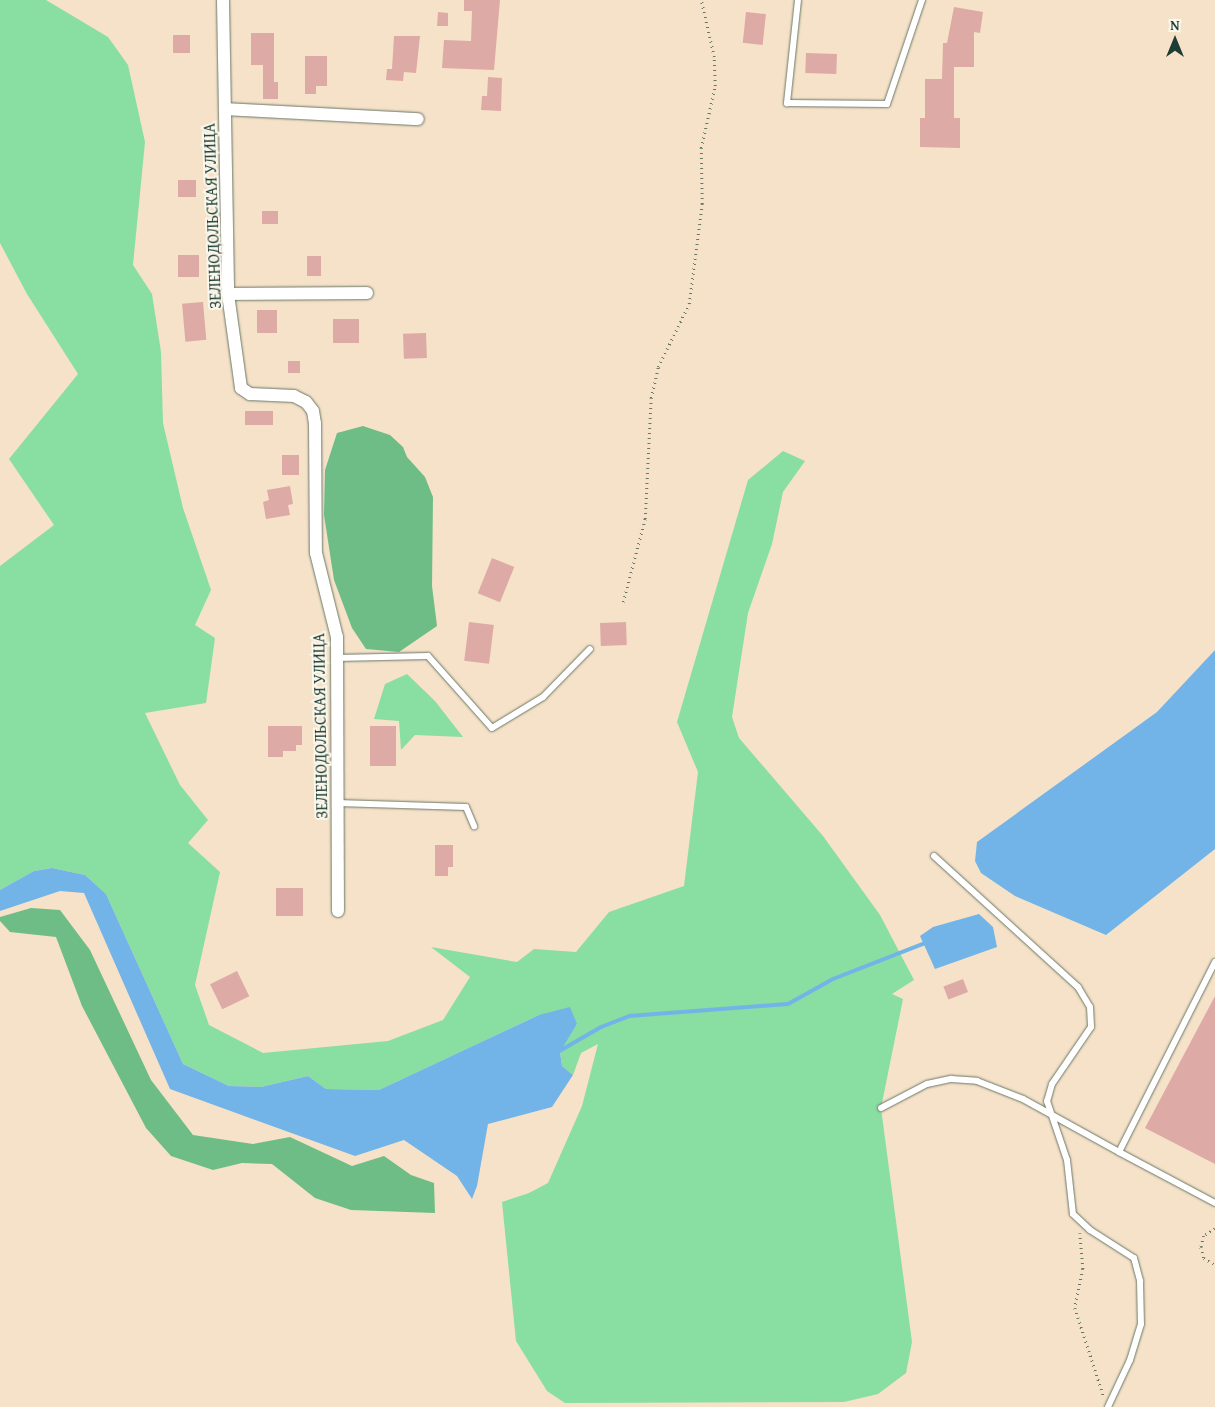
<!DOCTYPE html>
<html>
<head>
<meta charset="utf-8">
<style>
  body { margin:0 }
  #map { position:relative; width:1215px; height:1407px; overflow:hidden; background:#f5e2c8; font-family:"Gentium Book Plus",serif }
  div>[style] { position:absolute }
  .green>* { inset:0; background:#89dea1 }
  .forest>* { inset:0; background:#6ebd87 }
  .water>* { inset:0; background:#72b4e7 }
  .stream>* { height:4px; margin:-2px; padding:0 2px; transform-origin:2px; border-radius:2px; background:#72b4e7 }
  .building>* { inset:0; background:#ddaaa6; transform-origin:0 0 }
  .path>* { height:2.5px; margin-top:-1.25px; transform-origin:0; background:repeating-linear-gradient(90deg,#6a7768 0 1px,transparent 0 5px) }
  .roads { filter:drop-shadow(0 0 1px #6a7768) drop-shadow(0 0 1px #6a7768) }
  .service>* { height:6px; margin:-3px; padding:0 3px; transform-origin:3px; border-radius:3px; background:#fff }
  .minor>* { height:12px; margin:-6px; padding:0 6px; transform-origin:6px; border-radius:6px; background:#fff }
  span { translate:-50% -50%; white-space:nowrap; text-align:center; line-height:1.15; -webkit-text-stroke:4px #fbf7ec; paint-order:stroke }
  .street-label { font-size:16px; color:#1f3d34 }
  .north { position:absolute; left:1150px; top:15px; width:50px; height:50px; -webkit-text-stroke:4px #fbf7ec; paint-order:stroke; rotate:0deg; font-size:14px; font-weight:700; line-height:20px; text-align:center; color:#1f3d34 }
  .north::after { content:''; display:block; margin:auto; width:18px; height:22px; background:#1f3d34; clip-path:polygon(50% 0,100% 100%,50% 72%,0 100%) }
</style>
</head>
<body>
<div id="map">
  <div class="green">
    <i style="clip-path:polygon(0 0,46px 0,108px 37px,128px 65px,145px 142px,133px 265px,152px 294px,161px 352px,163px 423px,183px 508px,211px 590px,195px 625px,215px 638px,206px 703px,145px 713px,180px 785px,208px 820px,188px 843px,220px 872px,195px 985px,209px 1025px,263px 1053px,388px 1041px,443px 1020px,470px 977px,431px 947px,517px 962px,534px 949px,576px 952px,609px 912px,684px 886px,698px 772px,677px 722px,748px 480px,783px 451px,805px 461px,783px 492px,772px 544px,748px 613px,732px 717px,739px 738px,823px 836px,880px 915px,914px 980px,892px 994px,903px 999px,881px 1108px,912px 1342px,906px 1373px,878px 1394px,844px 1402px,565px 1403px,547px 1391px,516px 1341px,502px 1202px,529px 1193px,548px 1183px,582px 1106px,598px 1044px,581px 1053px,573px 1075px,562px 1066px,560px 1051px,577px 1024px,539px 1015px,379px 1090px,326px 1089px,308px 1076px,261px 1087px,229px 1086px,183px 1064px,106px 894px,85px 875px,52px 868px,34px 871px,0 890px,0 566px,54px 525px,9px 459px,78px 374px,27px 294px,0 243px)"></i>
    <i style="clip-path:polygon(407px 674px,435px 701px,463px 737px,415px 735px,401px 750px,399px 721px,374px 719px,385px 684px)"></i>
  </div>
  <div class="forest">
    <i style="clip-path:polygon(363px 426px,390px 435px,403px 447px,407px 457px,425px 477px,433px 497px,432px 586px,437px 626px,399px 652px,366px 649px,352px 628px,334px 580px,324px 515px,325px 470px,337px 433px)"></i>
    <i style="clip-path:polygon(31px 908px,60px 910px,90px 950px,151px 1080px,193px 1135px,253px 1144px,290px 1137px,352px 1166px,384px 1156px,411px 1175px,434px 1183px,435px 1213px,351px 1210px,315px 1198px,272px 1164px,242px 1163px,213px 1170px,171px 1156px,146px 1128px,82px 1006px,56px 937px,10px 932px,0 921px,0 917px)"></i>
  </div>
  <div class="water">
    <i style="clip-path:polygon(1215px 650px,1215px 849px,1106px 935px,1015px 896px,981px 873px,975px 861px,977px 842px,1157px 712px)"></i>
    <i style="clip-path:polygon(52px 868px,85px 875px,106px 894px,183px 1064px,229px 1086px,261px 1087px,308px 1076px,326px 1089px,379px 1090px,539px 1015px,570px 1007px,577px 1024px,560px 1052px,562px 1066px,573px 1075px,552px 1107px,488px 1124px,477px 1186px,472px 1199px,457px 1176px,404px 1140px,355px 1156px,170px 1089px,84px 893px,60px 891px,0 911px,0 890px,34px 871px)"></i>
    <i style="clip-path:polygon(979px 914px,993px 927px,997px 947px,935px 969px,920px 936px,933px 927px)"></i>
  </div>
  <div class="stream">
    <i style="left:556px;top:1053px;width:52px;rotate:-30deg"></i>
    <i style="left:601px;top:1027px;width:30px;rotate:-21deg"></i>
    <i style="left:629px;top:1016px;width:159px;rotate:-4.3deg"></i>
    <i style="left:788px;top:1004px;width:51px;rotate:-29.1deg"></i>
    <i style="left:833px;top:979px;width:102px;rotate:-21.3deg"></i>
  </div>
  <div class="building">
    <i style="clip-path:polygon(464px 0,500px 0,494px 70px,442px 68px,444px 40px,471px 41px,472px 11px,464px 11px)"></i>
    <i style="clip-path:polygon(954px 7px,983px 12px,980px 33px,974px 32px,974px 67px,954px 67px,954px 118px,960px 118px,960px 148px,920px 147px,920px 118px,925px 118px,925px 79px,942px 79px,943px 43px,947px 43px)"></i>
    <i style="clip-path:polygon(438px 12px,448px 13px,448px 26px,437px 26px)"></i>
    <i style="left:746px;top:12px;width:20px;height:31px;rotate:6deg"></i>
    <i style="clip-path:polygon(251px 33px,274px 33px,274px 82px,278px 82px,278px 99px,263px 99px,263px 65px,251px 65px)"></i>
    <i style="left:173px;top:35px;width:17px;height:18px"></i>
    <i style="clip-path:polygon(394px 36px,420px 36px,416px 73px,404px 72px,403px 81px,386px 80px,387px 69px,392px 69px)"></i>
    <i style="left:806px;top:53px;width:31px;height:20px;rotate:2deg"></i>
    <i style="clip-path:polygon(305px 56px,327px 56px,327px 86px,316px 86px,316px 94px,305px 94px)"></i>
    <i style="clip-path:polygon(488px 77px,502px 78px,501px 111px,481px 110px,482px 96px,487px 96px)"></i>
    <i style="left:178px;top:180px;width:18px;height:17px"></i>
    <i style="left:262px;top:211px;width:16px;height:13px"></i>
    <i style="left:178px;top:255px;width:21px;height:22px"></i>
    <i style="left:307px;top:256px;width:14px;height:20px"></i>
    <i style="left:203px;top:302px;width:38px;height:21px;rotate:85deg"></i>
    <i style="left:257px;top:310px;width:20px;height:23px"></i>
    <i style="left:333px;top:319px;width:26px;height:24px"></i>
    <i style="left:426px;top:333px;width:25px;height:23px;rotate:88deg"></i>
    <i style="left:288px;top:361px;width:12px;height:12px"></i>
    <i style="left:245px;top:411px;width:28px;height:14px"></i>
    <i style="left:282px;top:455px;width:17px;height:20px"></i>
    <i style="clip-path:polygon(290px 486px,293px 504px,288px 505px,290px 515px,266px 519px,263px 502px,269px 500px,267px 490px)"></i>
    <i style="left:492px;top:558px;width:24px;height:38px;rotate:22deg"></i>
    <i style="left:469px;top:622px;width:25px;height:39px;rotate:7deg"></i>
    <i style="left:626px;top:622px;width:23px;height:26px;rotate:88deg"></i>
    <i style="clip-path:polygon(268px 726px,302px 726px,302px 745px,296px 745px,296px 751px,283px 751px,283px 757px,268px 757px)"></i>
    <i style="left:370px;top:726px;width:26px;height:40px"></i>
    <i style="clip-path:polygon(435px 845px,453px 845px,453px 867px,448px 867px,448px 876px,435px 876px)"></i>
    <i style="left:276px;top:888px;width:27px;height:28px"></i>
    <i style="left:237px;top:971px;width:28px;height:30px;rotate:64deg"></i>
    <i style="left:963px;top:979px;width:14px;height:21px;rotate:69deg"></i>
    <i style="clip-path:polygon(1215px 996px,1215px 1164px,1145px 1128px)"></i>
  </div>
  <div class="path">
    <i style="left:623px;top:602px;width:86px;rotate:-75.2deg"></i>
    <i style="left:645px;top:519px;width:121px;rotate:-87.2deg"></i>
    <i style="left:651px;top:398px;width:32px;rotate:-77deg"></i>
    <i style="left:658px;top:367px;width:70px;rotate:-63.8deg"></i>
    <i style="left:689px;top:304px;width:101px;rotate:-82.6deg"></i>
    <i style="left:702px;top:204px;width:56px;rotate:-91deg"></i>
    <i style="left:701px;top:148px;width:64px;rotate:-77.3deg"></i>
    <i style="left:715px;top:86px;width:29px;rotate:-92deg"></i>
    <i style="left:714px;top:57px;width:58px;rotate:-102.8deg"></i>
    <i style="left:1215px;top:1229px;width:13px;rotate:148deg"></i>
    <i style="left:1204px;top:1236px;width:11px;rotate:105deg"></i>
    <i style="left:1201px;top:1247px;width:11px;rotate:75deg"></i>
    <i style="left:1204px;top:1258px;width:13px;rotate:32deg"></i>
    <i style="left:1080px;top:1233px;width:36px;rotate:85deg"></i>
    <i style="left:1083px;top:1269px;width:40px;rotate:102deg"></i>
    <i style="left:1075px;top:1308px;width:94px;rotate:72deg"></i>
  </div>
  <div class="roads">
    <div class="service">
      <i style="left:798px;top:0;width:104px;rotate:96.1deg"></i>
      <i style="left:787px;top:103px;width:100px;rotate:0.6deg"></i>
      <i style="left:887px;top:104px;width:110px;rotate:-71.4deg"></i>
      <i style="left:337px;top:658px;width:91px;rotate:-1.3deg"></i>
      <i style="left:428px;top:656px;width:96px;rotate:48.4deg"></i>
      <i style="left:492px;top:728px;width:60px;rotate:-31.3deg"></i>
      <i style="left:543px;top:697px;width:67px;rotate:-45.6deg"></i>
      <i style="left:337px;top:803px;width:129px;rotate:1.8deg"></i>
      <i style="left:466px;top:807px;width:21px;rotate:67deg"></i>
      <i style="left:934px;top:856px;width:195px;rotate:42.3deg"></i>
      <i style="left:1078px;top:987px;width:23px;rotate:59deg"></i>
      <i style="left:1090px;top:1007px;width:20px;rotate:87deg"></i>
      <i style="left:1091px;top:1027px;width:69px;rotate:124.4deg"></i>
      <i style="left:1052px;top:1084px;width:18px;rotate:106deg"></i>
      <i style="left:1047px;top:1101px;width:62px;rotate:71.3deg"></i>
      <i style="left:1067px;top:1160px;width:54px;rotate:83.7deg"></i>
      <i style="left:1073px;top:1214px;width:23px;rotate:43deg"></i>
      <i style="left:1090px;top:1230px;width:52px;rotate:32.5deg"></i>
      <i style="left:1134px;top:1258px;width:24px;rotate:75deg"></i>
      <i style="left:1140px;top:1281px;width:43px;rotate:88.7deg"></i>
      <i style="left:1141px;top:1324px;width:38px;rotate:107deg"></i>
      <i style="left:1130px;top:1360px;width:52px;rotate:115.1deg"></i>
      <i style="left:1215px;top:962px;width:213px;rotate:116.8deg"></i>
      <i style="left:1119px;top:1152px;width:109px;rotate:28deg"></i>
      <i style="left:881px;top:1108px;width:52px;rotate:-27.6deg"></i>
      <i style="left:927px;top:1084px;width:25px;rotate:-12deg"></i>
      <i style="left:951px;top:1079px;width:26px;rotate:4deg"></i>
      <i style="left:977px;top:1081px;width:49px;rotate:21.4deg"></i>
      <i style="left:1023px;top:1099px;width:110px;rotate:28.9deg"></i>
    </div>
    <div class="minor">
      <i style="left:223px;top:0;width:294px;rotate:89deg"></i>
      <i style="left:228px;top:294px;width:95px;rotate:82.1deg"></i>
      <i style="left:241px;top:388px;width:11px;rotate:34deg"></i>
      <i style="left:250px;top:394px;width:44px;rotate:2.6deg"></i>
      <i style="left:294px;top:396px;width:13px;rotate:27deg"></i>
      <i style="left:306px;top:402px;width:11px;rotate:52deg"></i>
      <i style="left:313px;top:411px;width:12px;rotate:81deg"></i>
      <i style="left:315px;top:423px;width:130px;rotate:89.6deg"></i>
      <i style="left:316px;top:553px;width:87px;rotate:76deg"></i>
      <i style="left:337px;top:637px;width:274px;rotate:89.8deg"></i>
      <i style="left:225px;top:109px;width:193px;rotate:3deg"></i>
      <i style="left:228px;top:294px;width:139px;rotate:-0.4deg"></i>
    </div>
  </div>
  <div class="street-label">
    <span style="left:212px;top:216px;rotate:-92deg">ЗЕЛЕНОДОЛЬСКАЯ УЛИЦА</span>
    <span style="left:320px;top:726px;rotate:-91deg">ЗЕЛЕНОДОЛЬСКАЯ УЛИЦА</span>
  </div>
  <div class="north">N</div>
</div>
</body>
</html>
